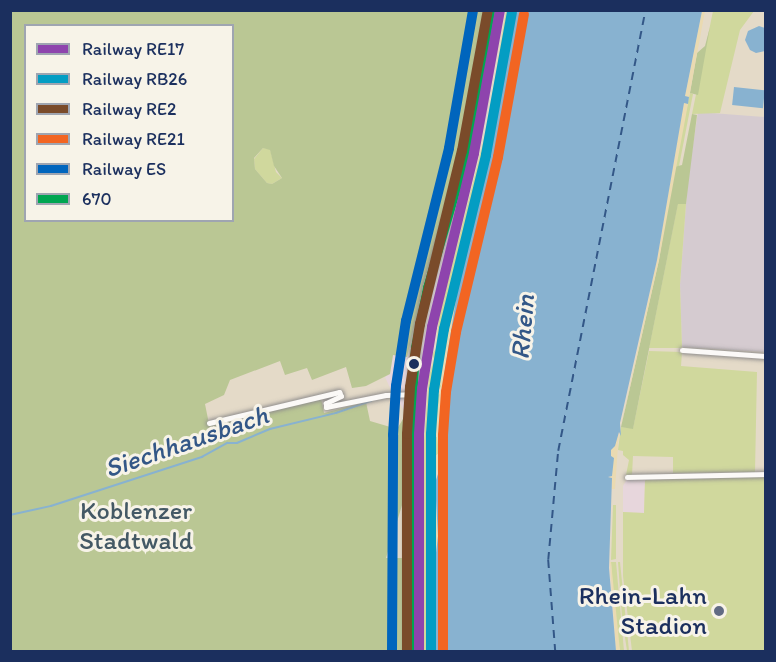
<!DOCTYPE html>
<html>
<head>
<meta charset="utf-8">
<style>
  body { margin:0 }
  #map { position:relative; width:776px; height:662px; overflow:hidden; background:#e4dac8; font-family:Itim,sans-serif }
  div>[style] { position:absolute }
  .built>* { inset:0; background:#e7d6dc }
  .industrial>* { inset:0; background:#d5cbd0 }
  .green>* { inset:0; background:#d0d89d }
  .forest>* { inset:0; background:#bac794 }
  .sand>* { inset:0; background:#eadab1 }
  .water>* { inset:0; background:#88b2d0; transform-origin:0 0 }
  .stream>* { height:1.5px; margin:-0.75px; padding:0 0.75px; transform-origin:0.75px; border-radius:0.75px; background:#88b2d0 }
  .ferry>* { height:1.5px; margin-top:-0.75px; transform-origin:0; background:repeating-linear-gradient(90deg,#335787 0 8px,transparent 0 14px) }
  .roads { filter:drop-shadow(0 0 2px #908e8d) drop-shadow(0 0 2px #908e8d) }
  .street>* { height:5px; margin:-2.5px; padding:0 2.5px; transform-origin:2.5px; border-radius:2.5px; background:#fbf9f7 }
  .primary>* { height:8px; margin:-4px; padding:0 4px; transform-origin:4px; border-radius:4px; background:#e7e0d2 }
  .bus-1>* { height:9px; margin:-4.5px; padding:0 4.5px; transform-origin:4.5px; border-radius:4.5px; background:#00a651 }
  .rail-1>* { height:10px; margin:-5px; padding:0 5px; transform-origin:5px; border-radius:5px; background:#8e44ad }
  .rail-2>* { height:10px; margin:-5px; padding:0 5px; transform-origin:5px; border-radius:5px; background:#039dc3 }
  .rail-3>* { height:10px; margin:-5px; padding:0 5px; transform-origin:5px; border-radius:5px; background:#7a4b2a }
  .rail-4>* { height:10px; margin:-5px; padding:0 5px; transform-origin:5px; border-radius:5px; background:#f26522 }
  .rail-5>* { height:10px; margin:-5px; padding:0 5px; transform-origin:5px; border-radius:5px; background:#0065bd }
  .dots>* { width:16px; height:16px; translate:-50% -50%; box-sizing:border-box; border:3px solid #f7f3e8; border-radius:50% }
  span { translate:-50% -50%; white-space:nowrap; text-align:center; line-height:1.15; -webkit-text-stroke:6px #f7f3e8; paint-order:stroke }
  .park-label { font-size:26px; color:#445965 }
  .poi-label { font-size:26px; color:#1b2f5e }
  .right { translate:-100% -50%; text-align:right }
  .water-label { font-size:27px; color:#335787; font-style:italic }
  .frame { position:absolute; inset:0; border:12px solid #1b2f5e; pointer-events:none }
  .legend { position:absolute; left:24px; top:24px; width:210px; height:198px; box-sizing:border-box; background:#f7f3e8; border:2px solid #9fa5b1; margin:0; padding:8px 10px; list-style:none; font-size:18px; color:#1b2f5e }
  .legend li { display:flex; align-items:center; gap:12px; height:30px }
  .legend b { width:30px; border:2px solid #9fa5b1 }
</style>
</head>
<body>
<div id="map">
  <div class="built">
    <i style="clip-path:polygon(409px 354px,406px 414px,399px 402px,396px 401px,385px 377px,390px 374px,393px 355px,407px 357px)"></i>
    <i style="clip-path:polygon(627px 479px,645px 480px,644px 513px,623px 512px,623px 486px)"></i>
  </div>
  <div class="industrial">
    <i style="clip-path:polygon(494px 11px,503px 11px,487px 114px,435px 325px,424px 383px,422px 651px,414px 652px,414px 425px,419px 360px,433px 289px,475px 127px)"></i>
    <i style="clip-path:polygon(698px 112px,765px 117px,765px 352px,682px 347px,680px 285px,688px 178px)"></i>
  </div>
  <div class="green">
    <i style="clip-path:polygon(506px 11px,509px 11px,497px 87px,483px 155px,450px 290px,449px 331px,438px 382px,442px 385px,435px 395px,440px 393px,436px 428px,440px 453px,434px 457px,436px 475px,431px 477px,431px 481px,436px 479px,436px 507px,430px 509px,436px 551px,429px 579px,435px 579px,435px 582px,429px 616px,432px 651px,424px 652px,424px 440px,429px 376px,434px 359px,432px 354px,436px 349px,439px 317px,487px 127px)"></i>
    <i style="clip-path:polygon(713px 11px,754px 11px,740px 30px,720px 113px,692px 114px)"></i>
    <i style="clip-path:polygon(690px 93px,693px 94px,679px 166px,674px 167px)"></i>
    <i style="clip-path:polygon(263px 148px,270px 149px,276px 172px,282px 178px,272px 184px,267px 183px,255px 169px,254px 159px)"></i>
    <i style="clip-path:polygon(678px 203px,686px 204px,680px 285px,682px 348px,649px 348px)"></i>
    <i style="clip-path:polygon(649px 351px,682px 352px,681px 366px,757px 372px,755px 472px,673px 473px,673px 457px,633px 456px,632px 475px,626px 475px,629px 460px,623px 455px,623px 451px,618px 450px,621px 427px,633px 428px)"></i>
    <i style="clip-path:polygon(765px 477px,765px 651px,632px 651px,623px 576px,623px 512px,644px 513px,645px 480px)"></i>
    <i style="clip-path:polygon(406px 492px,407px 566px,402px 566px,402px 497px)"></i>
    <i style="clip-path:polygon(613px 505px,616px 505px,616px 559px,611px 560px)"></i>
    <i style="clip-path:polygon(611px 562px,616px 562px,624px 651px,620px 651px,616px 632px)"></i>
    <i style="clip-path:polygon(618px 562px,620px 562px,629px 651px,627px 651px,622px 617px)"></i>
  </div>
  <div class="forest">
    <i style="clip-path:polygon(evenodd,10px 11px,486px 11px,466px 135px,428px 268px,407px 357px,393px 355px,390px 374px,366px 386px,352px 388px,346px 367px,312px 380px,307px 368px,285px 375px,280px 361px,230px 380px,224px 395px,205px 404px,209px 424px,321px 398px,324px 413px,366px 402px,370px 421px,397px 429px,406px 414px,406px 492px,386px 558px,402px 558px,403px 566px,407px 566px,406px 651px,11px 651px,10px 11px,26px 26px,232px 26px,232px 220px,26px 220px,26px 26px,10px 11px,263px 148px,270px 150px,274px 166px,282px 178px,272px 184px,267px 183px,255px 169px,254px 158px,263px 148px)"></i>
    <i style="clip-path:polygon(710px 27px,698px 95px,690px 93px,697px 53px,705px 46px)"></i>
    <i style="clip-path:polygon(692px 114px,697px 115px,686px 204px,678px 204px,633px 429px,621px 427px,659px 260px,674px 167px,682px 165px)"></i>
  </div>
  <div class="sand">
    <i style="clip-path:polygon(509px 11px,513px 11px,506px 70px,482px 186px,456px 294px,455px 322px,447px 354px,442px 401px,444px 456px,437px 472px,434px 457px,439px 453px,437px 437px,433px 437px,432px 430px,436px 428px,440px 394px,436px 397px,435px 395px,441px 390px,441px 385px,438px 382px,449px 331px,445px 315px,451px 305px,450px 290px,483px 155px)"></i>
    <i style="clip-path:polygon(702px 11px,705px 11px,689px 97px,685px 96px)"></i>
    <i style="clip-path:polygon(684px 102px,688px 104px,659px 260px,621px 427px,657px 260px)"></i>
    <i style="clip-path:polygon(619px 431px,615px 489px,612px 489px,612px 478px,608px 477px,612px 476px,611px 450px)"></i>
    <i style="clip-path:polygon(436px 507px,438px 536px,436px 551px,430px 509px)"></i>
    <i style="clip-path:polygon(610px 562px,611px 562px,620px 651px,616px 651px)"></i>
    <i style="clip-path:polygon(435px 582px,434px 651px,432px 651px,429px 590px)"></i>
  </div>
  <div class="water">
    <i style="clip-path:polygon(513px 11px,702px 11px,685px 96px,689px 97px,688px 104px,684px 103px,657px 260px,620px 423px,621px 436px,619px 432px,615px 446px,611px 450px,611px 456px,614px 458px,612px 476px,608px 477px,612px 478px,609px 568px,616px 651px,434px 651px,434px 569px,438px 536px,435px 483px,444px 456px,443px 382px,462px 261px,487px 163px,506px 70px)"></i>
    <i style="clip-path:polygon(759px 26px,765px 28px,765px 51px,756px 53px,750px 50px,745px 40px,748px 31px)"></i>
    <i style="left:734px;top:87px;width:31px;height:18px;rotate:6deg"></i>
  </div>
  <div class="stream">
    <i style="left:10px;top:515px;width:42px;rotate:-12.4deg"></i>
    <i style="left:51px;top:506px;width:159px;rotate:-18deg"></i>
    <i style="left:202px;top:457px;width:29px;rotate:-29deg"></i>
    <i style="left:227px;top:443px;width:10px"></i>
    <i style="left:237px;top:443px;width:36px;rotate:-23deg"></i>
    <i style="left:270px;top:429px;width:68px;rotate:-13.6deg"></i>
    <i style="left:336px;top:413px;width:37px;rotate:-19deg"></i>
  </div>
  <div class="ferry">
    <i style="left:555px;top:652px;width:92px;rotate:-94.4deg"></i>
    <i style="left:548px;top:560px;width:109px;rotate:-84.8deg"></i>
    <i style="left:558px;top:451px;width:449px;rotate:-78.8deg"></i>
  </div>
  <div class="roads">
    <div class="street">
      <i style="left:682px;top:350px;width:84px;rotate:4.1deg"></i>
      <i style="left:209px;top:423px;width:134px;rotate:-13.4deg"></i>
      <i style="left:339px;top:392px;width:4px;rotate:63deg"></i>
      <i style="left:341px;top:396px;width:17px;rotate:155deg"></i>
      <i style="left:326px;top:403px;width:4px;rotate:90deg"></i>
      <i style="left:326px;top:407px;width:61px;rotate:-11.3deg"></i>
      <i style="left:386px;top:395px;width:25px;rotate:-2deg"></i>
      <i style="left:627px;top:477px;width:139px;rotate:-1.2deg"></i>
    </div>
    <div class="primary">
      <i style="left:409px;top:652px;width:197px;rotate:-90deg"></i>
      <i style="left:409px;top:455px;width:108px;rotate:-86.8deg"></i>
      <i style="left:415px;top:347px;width:61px;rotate:-78.7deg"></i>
      <i style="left:427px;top:287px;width:135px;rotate:-73.7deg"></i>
      <i style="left:465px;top:157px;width:149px;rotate:-80.3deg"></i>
    </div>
  </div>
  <div class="bus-1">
    <i style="left:409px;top:652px;width:197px;rotate:-90deg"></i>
    <i style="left:409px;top:455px;width:108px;rotate:-86.8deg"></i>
    <i style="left:415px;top:347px;width:61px;rotate:-78.7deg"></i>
    <i style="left:427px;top:287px;width:135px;rotate:-73.7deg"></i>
    <i style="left:465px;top:157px;width:149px;rotate:-80.3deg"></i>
  </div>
  <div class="rail-1">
    <i style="left:419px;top:652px;width:218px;rotate:-90deg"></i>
    <i style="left:419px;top:434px;width:45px;rotate:-86.2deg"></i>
    <i style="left:422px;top:389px;width:63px;rotate:-80.8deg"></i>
    <i style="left:432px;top:327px;width:179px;rotate:-76.4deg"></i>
    <i style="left:474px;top:153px;width:145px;rotate:-79.7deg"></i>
  </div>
  <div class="rail-2">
    <i style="left:431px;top:652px;width:218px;rotate:-90deg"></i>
    <i style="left:431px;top:434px;width:44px;rotate:-86.1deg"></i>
    <i style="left:434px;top:390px;width:62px;rotate:-80.7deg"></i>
    <i style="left:444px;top:329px;width:179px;rotate:-76.4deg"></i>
    <i style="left:486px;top:155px;width:145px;rotate:-79.7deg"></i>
  </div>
  <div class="rail-3">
    <i style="left:407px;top:652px;width:218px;rotate:-90deg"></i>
    <i style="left:407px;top:434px;width:47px;rotate:-86.3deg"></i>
    <i style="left:410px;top:387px;width:64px;rotate:-81deg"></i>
    <i style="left:420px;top:324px;width:178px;rotate:-76.4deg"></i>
    <i style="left:462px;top:151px;width:143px;rotate:-79.6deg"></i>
  </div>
  <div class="rail-4">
    <i style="left:443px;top:652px;width:217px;rotate:-90deg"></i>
    <i style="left:443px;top:435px;width:43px;rotate:-86deg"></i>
    <i style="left:446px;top:392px;width:61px;rotate:-80.5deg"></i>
    <i style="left:456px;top:332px;width:180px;rotate:-76.5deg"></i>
    <i style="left:498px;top:157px;width:145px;rotate:-79.7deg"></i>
  </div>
  <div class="rail-5">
    <i style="left:392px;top:652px;width:217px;rotate:-89.7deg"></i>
    <i style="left:393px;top:435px;width:49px;rotate:-86.5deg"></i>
    <i style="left:396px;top:386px;width:66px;rotate:-81.3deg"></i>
    <i style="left:406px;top:321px;width:178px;rotate:-76deg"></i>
    <i style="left:449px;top:148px;width:140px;rotate:-80.1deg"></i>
  </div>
  <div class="dots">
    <i style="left:414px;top:364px;background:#1b2f5e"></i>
    <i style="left:719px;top:611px;background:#616b83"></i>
  </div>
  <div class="park-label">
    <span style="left:136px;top:526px">Koblenzer<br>Stadtwald</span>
  </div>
  <div class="poi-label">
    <span class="right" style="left:707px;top:611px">Rhein-Lahn<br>Stadion</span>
  </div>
  <div class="water-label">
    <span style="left:522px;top:327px;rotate:-85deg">Rhein</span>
    <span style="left:186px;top:441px;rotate:-19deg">Siechhausbach</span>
  </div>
  <div class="frame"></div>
  <ul class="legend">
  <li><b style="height:8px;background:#8e44ad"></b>Railway RE17</li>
  <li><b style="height:8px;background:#039dc3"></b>Railway RB26</li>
  <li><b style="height:8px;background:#7a4b2a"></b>Railway RE2</li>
  <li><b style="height:8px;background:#f26522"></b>Railway RE21</li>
  <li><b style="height:8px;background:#0065bd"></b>Railway ES</li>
  <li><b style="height:8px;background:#00a651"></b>670</li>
  </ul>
</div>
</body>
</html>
